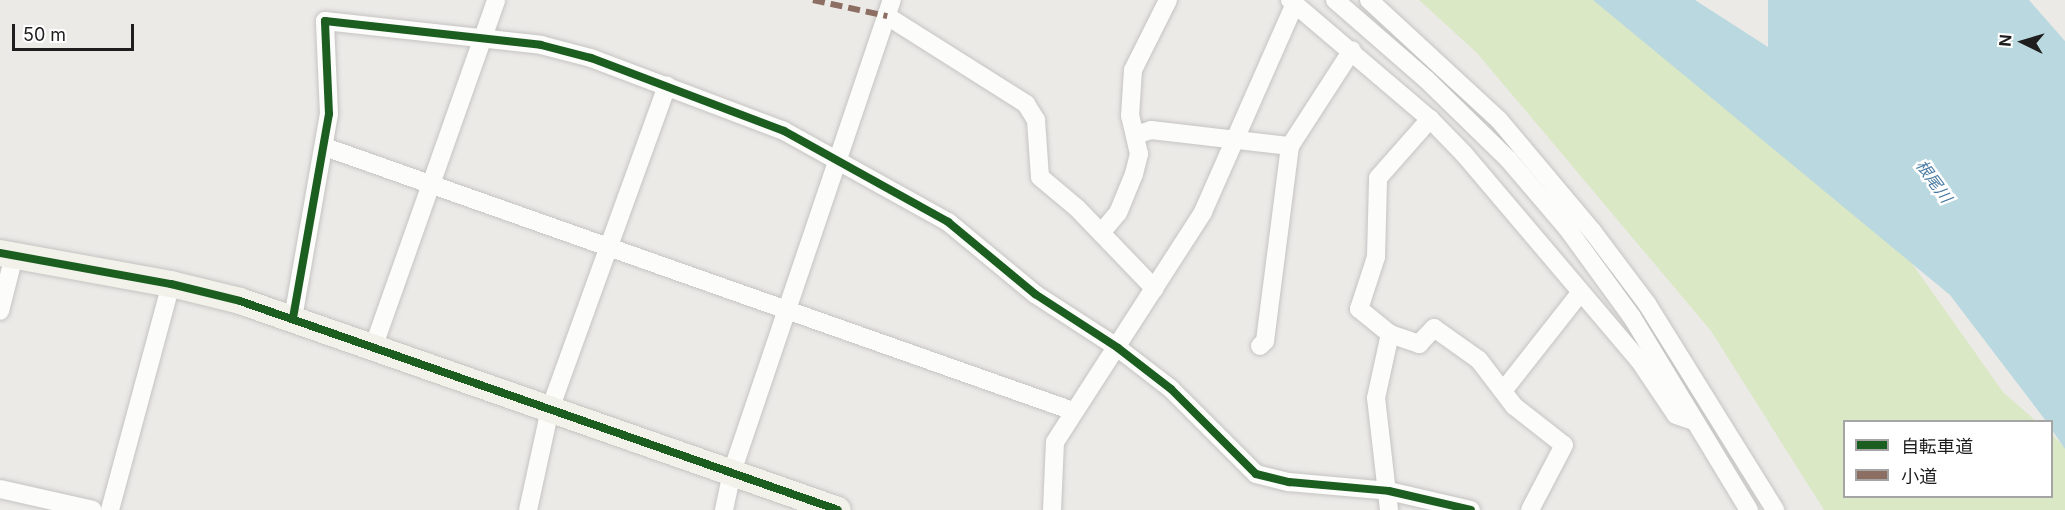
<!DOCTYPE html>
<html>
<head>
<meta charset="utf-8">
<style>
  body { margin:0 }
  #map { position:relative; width:2065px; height:510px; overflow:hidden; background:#eceae7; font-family:Inter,"Noto Sans JP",sans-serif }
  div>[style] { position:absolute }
  .grass>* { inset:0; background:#dae8c6 }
  .water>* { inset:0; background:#bad8df }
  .roads { filter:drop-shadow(0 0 2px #c5c4c3) drop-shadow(0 0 2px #c5c4c3) }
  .street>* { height:18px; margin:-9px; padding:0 9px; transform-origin:9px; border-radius:9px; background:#fcfcfb }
  .secondary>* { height:26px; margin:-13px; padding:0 13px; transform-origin:13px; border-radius:13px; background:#f3f2ea }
  .quiet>* { height:6px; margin-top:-3px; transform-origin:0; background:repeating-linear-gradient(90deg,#8d6e63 0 12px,transparent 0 18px) }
  .cycleway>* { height:8px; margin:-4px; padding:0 4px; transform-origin:4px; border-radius:4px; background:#1b5e20 }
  span { translate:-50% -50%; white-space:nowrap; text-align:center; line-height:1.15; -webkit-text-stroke:5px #fff; paint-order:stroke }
  .water-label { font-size:16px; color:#4a7aa3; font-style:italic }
  .legend { position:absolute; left:1843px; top:420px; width:210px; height:78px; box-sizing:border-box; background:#fff; border:2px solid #a5a5a5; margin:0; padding:8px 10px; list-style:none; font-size:18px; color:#1e1e1e }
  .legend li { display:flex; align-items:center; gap:12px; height:30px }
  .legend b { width:30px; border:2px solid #a5a5a5 }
  .north { position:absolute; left:1993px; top:12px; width:60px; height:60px; -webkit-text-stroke:4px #fff; paint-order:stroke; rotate:275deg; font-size:16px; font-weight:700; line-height:24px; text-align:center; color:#1e1e1e }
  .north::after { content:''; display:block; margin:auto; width:21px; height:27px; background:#1e1e1e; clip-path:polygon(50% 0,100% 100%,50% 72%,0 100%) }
  .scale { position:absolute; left:12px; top:24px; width:122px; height:27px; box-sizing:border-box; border:3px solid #1e1e1e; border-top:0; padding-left:8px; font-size:18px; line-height:21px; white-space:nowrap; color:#1e1e1e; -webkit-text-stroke:4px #fff; paint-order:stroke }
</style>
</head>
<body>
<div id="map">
  <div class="grass">
    <i style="clip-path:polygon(1419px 0,1608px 0,1870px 204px,2003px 392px,2036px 421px,1844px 422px,1844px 496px,2052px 496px,2052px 435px,2065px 447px,2065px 510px,1824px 510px,1711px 331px,1477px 53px)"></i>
  </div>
  <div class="water">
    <i style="clip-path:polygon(1593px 0,1695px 0,1768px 47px,1768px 0,2029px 0,2065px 41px,2065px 449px,2052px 430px,2052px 422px,2046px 421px,1950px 295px)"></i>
  </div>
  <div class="roads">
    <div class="street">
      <i style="left:1290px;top:0;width:184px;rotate:40.4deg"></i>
      <i style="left:1430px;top:119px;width:49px;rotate:45.8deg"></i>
      <i style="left:1464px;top:154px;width:270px;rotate:49.7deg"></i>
      <i style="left:1639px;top:360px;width:66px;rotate:56.1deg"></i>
      <i style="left:1676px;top:415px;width:18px;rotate:19deg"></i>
      <i style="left:1335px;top:0;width:121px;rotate:41deg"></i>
      <i style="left:1426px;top:79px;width:115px;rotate:44.3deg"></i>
      <i style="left:1508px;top:159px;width:91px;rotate:49.5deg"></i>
      <i style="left:1567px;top:228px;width:110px;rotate:53.9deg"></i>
      <i style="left:1632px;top:317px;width:226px;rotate:58.8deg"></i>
      <i style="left:1369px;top:0;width:177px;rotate:42.7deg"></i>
      <i style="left:1499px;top:120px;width:146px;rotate:50deg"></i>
      <i style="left:1593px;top:232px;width:90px;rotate:53.1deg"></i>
      <i style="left:1647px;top:304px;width:243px;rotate:58.1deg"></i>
      <i style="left:887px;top:16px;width:165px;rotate:32.3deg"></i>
      <i style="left:1026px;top:104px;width:19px;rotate:58deg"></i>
      <i style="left:1036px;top:120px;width:57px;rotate:86deg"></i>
      <i style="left:1040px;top:177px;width:48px;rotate:40deg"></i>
      <i style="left:1077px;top:208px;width:112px;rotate:46.1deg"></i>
      <i style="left:1136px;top:135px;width:16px;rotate:-18deg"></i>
      <i style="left:1151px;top:130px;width:140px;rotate:6.6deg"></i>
      <i style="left:325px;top:147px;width:793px;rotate:19.44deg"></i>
      <i style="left:1101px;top:233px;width:26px;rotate:-50deg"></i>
      <i style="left:1118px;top:213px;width:42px;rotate:-67.7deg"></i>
      <i style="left:1134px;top:174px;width:21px;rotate:-76deg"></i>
      <i style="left:1139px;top:154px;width:39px;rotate:-103deg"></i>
      <i style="left:1130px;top:116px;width:46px;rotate:-86.3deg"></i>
      <i style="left:1133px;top:70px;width:78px;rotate:-63.4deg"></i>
      <i style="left:0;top:311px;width:57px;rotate:-75.7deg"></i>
      <i style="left:293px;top:318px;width:207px;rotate:-80deg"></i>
      <i style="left:329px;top:114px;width:93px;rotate:-92.5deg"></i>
      <i style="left:325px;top:21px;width:217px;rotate:6.3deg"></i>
      <i style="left:541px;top:45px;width:52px;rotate:14.6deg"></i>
      <i style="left:591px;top:58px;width:206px;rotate:20.7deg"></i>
      <i style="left:784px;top:131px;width:188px;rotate:29deg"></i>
      <i style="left:948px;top:222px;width:113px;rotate:39.6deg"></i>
      <i style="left:1035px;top:294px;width:99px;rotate:33deg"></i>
      <i style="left:1118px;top:348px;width:67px;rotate:37.7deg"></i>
      <i style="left:1171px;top:389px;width:120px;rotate:45deg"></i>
      <i style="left:1256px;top:474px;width:34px;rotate:14deg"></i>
      <i style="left:1289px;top:482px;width:100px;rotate:5.1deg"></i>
      <i style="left:1389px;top:491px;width:84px;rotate:13deg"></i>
      <i style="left:1390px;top:334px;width:31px;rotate:19deg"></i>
      <i style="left:1419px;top:344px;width:22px;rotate:-47deg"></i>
      <i style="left:1434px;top:328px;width:55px;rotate:35.4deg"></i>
      <i style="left:1479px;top:360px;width:58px;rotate:52.7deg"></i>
      <i style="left:1514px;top:406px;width:63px;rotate:38deg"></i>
      <i style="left:1564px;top:445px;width:73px;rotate:117.6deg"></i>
      <i style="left:1260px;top:346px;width:7px;rotate:-45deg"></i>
      <i style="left:1265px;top:341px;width:197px;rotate:-82.7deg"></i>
      <i style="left:1290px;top:146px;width:114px;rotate:-57.1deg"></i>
      <i style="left:373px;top:348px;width:369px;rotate:-70.5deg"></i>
      <i style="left:1503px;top:391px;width:125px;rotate:-51.8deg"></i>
      <i style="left:0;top:489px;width:95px;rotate:12.7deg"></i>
      <i style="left:110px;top:510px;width:234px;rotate:-74.9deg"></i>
      <i style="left:528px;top:510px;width:103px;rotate:-77.7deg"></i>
      <i style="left:550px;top:409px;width:344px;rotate:-70.1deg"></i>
      <i style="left:724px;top:510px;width:39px;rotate:-78deg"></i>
      <i style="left:732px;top:472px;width:498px;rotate:-71.3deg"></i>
      <i style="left:1052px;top:510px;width:68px;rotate:-87.5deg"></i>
      <i style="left:1055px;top:442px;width:274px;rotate:-57.2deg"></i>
      <i style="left:1203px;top:212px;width:228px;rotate:-66.2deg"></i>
      <i style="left:1389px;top:510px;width:113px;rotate:-96.6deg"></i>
      <i style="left:1376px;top:398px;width:66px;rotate:-77.7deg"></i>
      <i style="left:1390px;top:334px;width:40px;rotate:-141deg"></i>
      <i style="left:1359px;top:309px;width:55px;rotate:-71.9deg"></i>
      <i style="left:1376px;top:257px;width:79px;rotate:-88.5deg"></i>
      <i style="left:1378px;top:178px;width:79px;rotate:-48.6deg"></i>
    </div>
    <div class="secondary">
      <i style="left:0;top:253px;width:174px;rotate:10.3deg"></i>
      <i style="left:171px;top:284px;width:71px;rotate:13.8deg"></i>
      <i style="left:240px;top:301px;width:633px;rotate:19.26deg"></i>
    </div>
  </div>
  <div class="quiet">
    <i style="left:813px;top:0;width:76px;rotate:12.2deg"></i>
  </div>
  <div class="cycleway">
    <i style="left:0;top:253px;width:174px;rotate:10.3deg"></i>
    <i style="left:171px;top:284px;width:71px;rotate:13.8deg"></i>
    <i style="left:240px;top:301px;width:633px;rotate:19.26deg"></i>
    <i style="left:293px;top:318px;width:207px;rotate:-80deg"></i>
    <i style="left:329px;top:114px;width:93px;rotate:-92.5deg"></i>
    <i style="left:325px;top:21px;width:217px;rotate:6.3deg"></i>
    <i style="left:541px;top:45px;width:52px;rotate:14.6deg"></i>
    <i style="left:591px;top:58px;width:206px;rotate:20.7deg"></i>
    <i style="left:784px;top:131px;width:188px;rotate:29deg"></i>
    <i style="left:948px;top:222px;width:113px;rotate:39.6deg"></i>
    <i style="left:1035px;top:294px;width:99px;rotate:33deg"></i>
    <i style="left:1118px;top:348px;width:67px;rotate:37.7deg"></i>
    <i style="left:1171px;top:389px;width:120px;rotate:45deg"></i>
    <i style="left:1256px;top:474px;width:34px;rotate:14deg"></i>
    <i style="left:1289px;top:482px;width:100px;rotate:5.1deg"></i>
    <i style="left:1389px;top:491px;width:84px;rotate:13deg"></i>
  </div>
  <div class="water-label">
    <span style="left:1934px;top:181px;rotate:54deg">根尾川</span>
  </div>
  <ul class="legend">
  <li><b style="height:8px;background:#1b5e20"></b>自転車道</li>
  <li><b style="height:8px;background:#8d6e63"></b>小道</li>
  </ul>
  <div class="north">N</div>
  <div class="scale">50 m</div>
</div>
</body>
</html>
